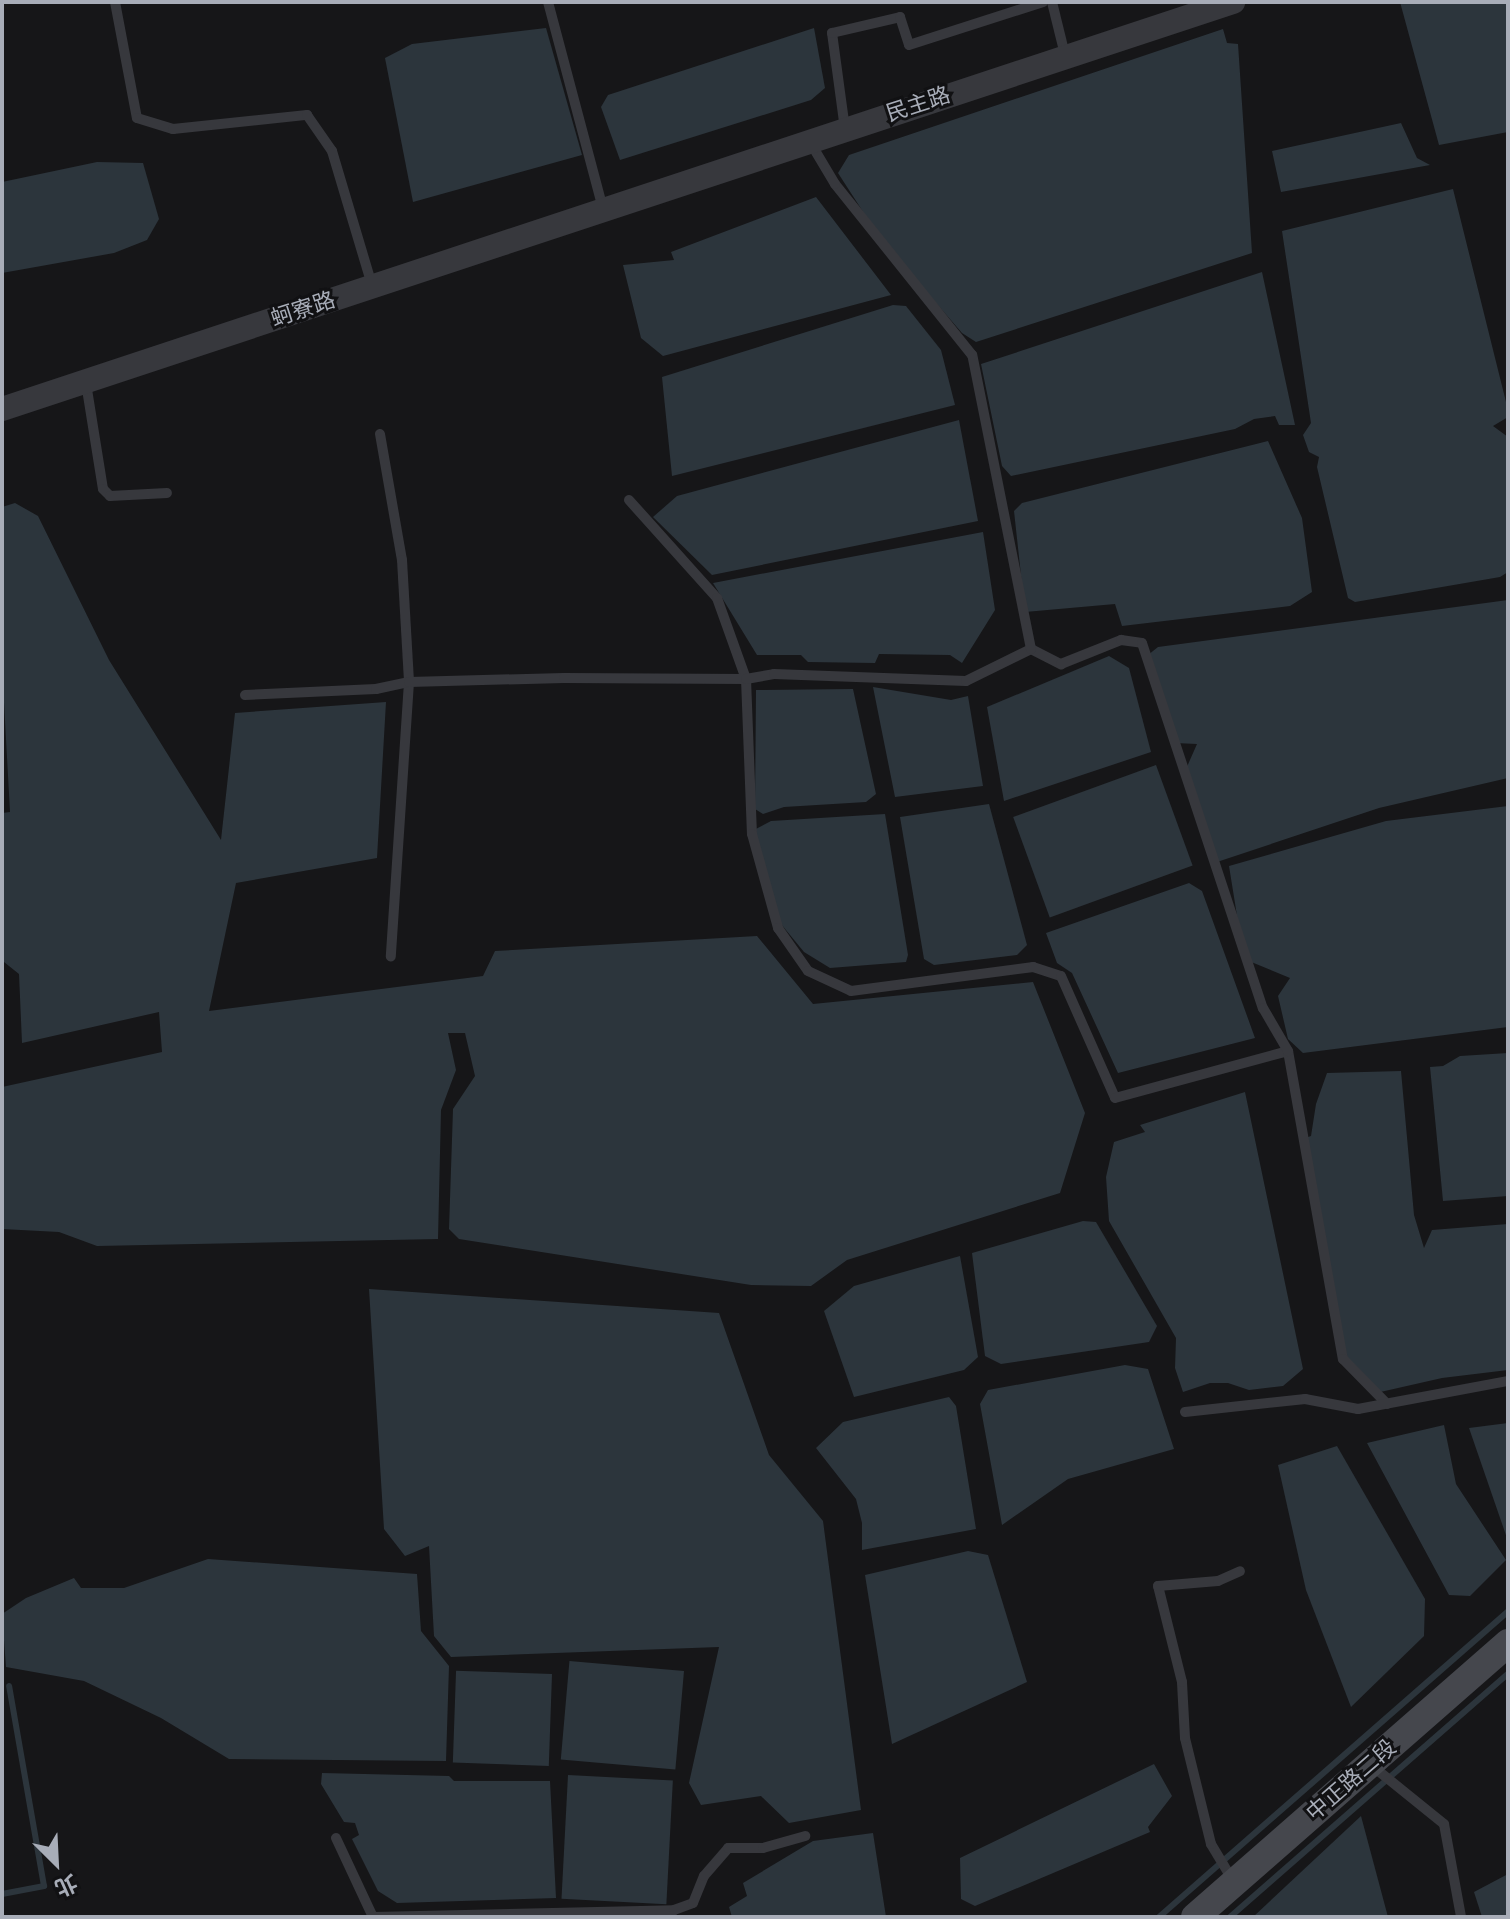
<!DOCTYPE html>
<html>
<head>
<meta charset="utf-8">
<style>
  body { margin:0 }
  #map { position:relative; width:1510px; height:1919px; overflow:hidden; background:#161618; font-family:Cabin,"Noto Sans TC",sans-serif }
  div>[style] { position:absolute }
  .water>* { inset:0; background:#2c353c; transform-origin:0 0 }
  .stream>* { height:6px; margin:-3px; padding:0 3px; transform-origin:3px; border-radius:3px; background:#2c353c }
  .service>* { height:10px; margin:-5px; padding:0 5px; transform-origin:5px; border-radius:5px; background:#37383d }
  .tertiary>* { height:24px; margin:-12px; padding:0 12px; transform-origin:12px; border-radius:12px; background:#37383d }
  .secondary>* { height:28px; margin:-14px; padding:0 14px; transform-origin:14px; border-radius:14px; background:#45474d }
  span { translate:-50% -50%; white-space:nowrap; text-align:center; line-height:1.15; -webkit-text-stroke:6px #111113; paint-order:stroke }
  .street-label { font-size:22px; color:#a8adb8 }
  .frame { position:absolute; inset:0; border:4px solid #a8adb8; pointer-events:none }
  .north { position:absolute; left:16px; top:1823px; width:80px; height:80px; -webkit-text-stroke:6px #111113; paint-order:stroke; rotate:156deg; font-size:22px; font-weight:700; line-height:32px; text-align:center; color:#a8adb8 }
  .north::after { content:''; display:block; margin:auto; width:28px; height:36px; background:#a8adb8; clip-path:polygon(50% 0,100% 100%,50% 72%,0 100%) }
</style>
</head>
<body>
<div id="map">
  <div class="water">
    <i style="clip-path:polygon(1400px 2px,1508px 2px,1508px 132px,1439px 145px)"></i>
    <i style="clip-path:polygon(546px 28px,582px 155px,413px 202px,385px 58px,412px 44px)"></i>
    <i style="clip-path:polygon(814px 28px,825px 88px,811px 100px,620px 160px,601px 107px,608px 95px)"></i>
    <i style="clip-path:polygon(1223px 29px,1227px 43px,1238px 44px,1252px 253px,976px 342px,962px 333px,880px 238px,838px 173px,849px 155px)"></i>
    <i style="clip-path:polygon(1401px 123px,1417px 158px,1430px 165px,1281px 192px,1272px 151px)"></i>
    <i style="clip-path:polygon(97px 162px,143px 163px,159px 219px,147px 240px,114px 253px,2px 273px,2px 182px)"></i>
    <i style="clip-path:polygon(1453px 189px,1508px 410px,1508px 417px,1493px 426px,1508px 437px,1508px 572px,1500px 577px,1355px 602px,1348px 598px,1317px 467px,1319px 457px,1309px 452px,1303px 435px,1311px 423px,1282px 231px)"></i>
    <i style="clip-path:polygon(816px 197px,891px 295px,663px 356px,641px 338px,623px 265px,674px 260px,671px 252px)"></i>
    <i style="clip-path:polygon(1262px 272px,1295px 425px,1279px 425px,1275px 416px,1254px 419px,1235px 429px,1011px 476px,1002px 466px,981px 364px)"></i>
    <i style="clip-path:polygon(893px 305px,906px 306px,941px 350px,955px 405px,672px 476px,662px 377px)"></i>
    <i style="clip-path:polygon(959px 420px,978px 521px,712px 575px,653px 517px,677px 496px)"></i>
    <i style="clip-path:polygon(1268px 441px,1302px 518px,1312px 592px,1290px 606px,1122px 626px,1115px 604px,1025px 612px,1014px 511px,1022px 503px)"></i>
    <i style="clip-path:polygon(15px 503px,38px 516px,109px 660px,221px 840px,235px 713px,386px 702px,377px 858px,236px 883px,209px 1011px,483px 976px,495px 951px,757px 936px,813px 1004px,1033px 982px,1085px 1113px,1060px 1193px,847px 1260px,811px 1286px,751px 1285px,459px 1239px,449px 1229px,453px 1109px,475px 1076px,465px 1033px,448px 1033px,456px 1070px,441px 1110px,438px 1239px,97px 1246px,59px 1232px,2px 1229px,2px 1087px,162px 1052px,159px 1012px,22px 1043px,19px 974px,4px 962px,2px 941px,2px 813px,10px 812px,2px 666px,2px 507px)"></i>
    <i style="clip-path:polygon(983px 532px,995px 610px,962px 663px,950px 655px,879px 654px,875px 663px,808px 662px,801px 655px,757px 655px,713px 583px)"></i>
    <i style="clip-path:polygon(1508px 600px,1508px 778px,1379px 808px,1217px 862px,1186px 769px,1197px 744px,1175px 743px,1148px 655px,1158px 647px)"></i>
    <i style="clip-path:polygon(1109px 656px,1129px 668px,1151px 752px,1004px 801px,987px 707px)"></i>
    <i style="clip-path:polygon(873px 687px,951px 700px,968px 696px,983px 786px,895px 797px)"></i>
    <i style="clip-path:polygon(853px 689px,876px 794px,866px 802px,784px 807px,763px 814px,755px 809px,756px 690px)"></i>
    <i style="left:1156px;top:765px;width:107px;height:152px;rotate:70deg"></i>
    <i style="clip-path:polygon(989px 804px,1027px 945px,1017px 955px,934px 965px,924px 959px,900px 817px)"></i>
    <i style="clip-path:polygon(1508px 806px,1508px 1027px,1303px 1053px,1288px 1039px,1278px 996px,1290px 978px,1244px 959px,1229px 866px,1386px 821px)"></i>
    <i style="clip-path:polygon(885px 814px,908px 955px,906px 962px,830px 968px,804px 952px,781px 924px,754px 830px,771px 821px)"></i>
    <i style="clip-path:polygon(1189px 883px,1202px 891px,1255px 1038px,1118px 1073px,1072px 973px,1057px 963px,1046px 933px)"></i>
    <i style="clip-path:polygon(1508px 1053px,1508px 1196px,1443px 1201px,1430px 1067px,1443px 1066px,1460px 1056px)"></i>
    <i style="clip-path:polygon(1401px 1071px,1414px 1215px,1424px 1248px,1432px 1230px,1508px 1224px,1508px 1370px,1442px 1378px,1376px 1393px,1344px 1361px,1300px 1140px,1311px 1136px,1316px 1104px,1327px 1073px)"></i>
    <i style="clip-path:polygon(1245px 1092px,1303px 1369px,1283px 1386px,1249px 1390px,1228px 1383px,1210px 1383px,1183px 1392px,1175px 1368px,1176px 1338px,1109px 1221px,1106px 1177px,1114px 1142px,1145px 1132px,1140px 1125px)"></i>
    <i style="clip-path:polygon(1083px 1221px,1096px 1222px,1157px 1326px,1149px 1342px,1001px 1364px,985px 1356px,972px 1253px)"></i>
    <i style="clip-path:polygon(960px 1256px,978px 1357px,964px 1370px,854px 1397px,824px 1311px,854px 1286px)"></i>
    <i style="clip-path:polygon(369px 1289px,719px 1313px,769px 1455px,823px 1521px,861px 1810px,789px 1823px,761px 1796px,701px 1805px,689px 1783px,719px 1647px,451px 1657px,434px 1636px,429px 1546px,405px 1556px,384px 1529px)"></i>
    <i style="clip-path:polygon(1125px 1365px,1148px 1369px,1174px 1449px,1068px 1479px,1002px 1525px,980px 1404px,988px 1390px)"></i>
    <i style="clip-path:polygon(949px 1397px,956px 1406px,976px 1529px,862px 1550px,862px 1523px,856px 1499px,816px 1448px,843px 1422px)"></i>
    <i style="clip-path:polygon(1508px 1423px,1508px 1541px,1469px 1428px)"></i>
    <i style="clip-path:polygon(1444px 1425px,1456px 1484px,1506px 1560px,1470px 1596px,1449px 1595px,1367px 1443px)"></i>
    <i style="clip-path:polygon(1337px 1446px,1425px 1599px,1424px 1636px,1351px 1707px,1306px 1590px,1278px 1465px)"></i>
    <i style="clip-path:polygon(968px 1551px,988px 1555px,1027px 1682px,892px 1744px,865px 1575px)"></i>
    <i style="clip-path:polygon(208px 1559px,417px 1574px,421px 1631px,449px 1666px,446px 1761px,229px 1759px,161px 1718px,84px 1681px,6px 1667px,2px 1614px,26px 1598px,74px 1578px,81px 1588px,124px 1588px)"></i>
    <i style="left:684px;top:1671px;width:99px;height:115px;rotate:95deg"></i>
    <i style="left:552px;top:1674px;width:92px;height:96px;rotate:92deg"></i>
    <i style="clip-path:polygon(1154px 1764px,1172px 1796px,1148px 1827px,1150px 1832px,975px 1906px,961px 1899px,960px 1858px)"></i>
    <i style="clip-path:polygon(322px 1773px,449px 1776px,454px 1781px,550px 1781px,556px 1898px,397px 1903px,378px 1891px,352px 1839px,359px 1835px,355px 1823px,344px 1822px,321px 1784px)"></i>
    <i style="left:568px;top:1775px;width:105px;height:124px;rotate:3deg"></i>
    <i style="clip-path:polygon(1361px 1816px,1388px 1917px,1253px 1917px)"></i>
    <i style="clip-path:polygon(873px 1833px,886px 1917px,732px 1917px,729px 1907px,747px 1896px,743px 1883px,813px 1841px)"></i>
    <i style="clip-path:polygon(1508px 1874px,1508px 1917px,1482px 1917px,1474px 1892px)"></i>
  </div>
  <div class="stream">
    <i style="left:2px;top:1894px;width:43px;rotate:-10.8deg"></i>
    <i style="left:44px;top:1886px;width:203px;rotate:-99.9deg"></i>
    <i style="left:1159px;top:1917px;width:464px;rotate:-41.2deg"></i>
    <i style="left:1230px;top:1917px;width:369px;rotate:-41.2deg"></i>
  </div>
  <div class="service">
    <i style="left:115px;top:2px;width:118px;rotate:79.3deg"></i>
    <i style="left:137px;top:118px;width:38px;rotate:17deg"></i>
    <i style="left:173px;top:129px;width:135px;rotate:-6deg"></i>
    <i style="left:307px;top:115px;width:44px;rotate:55.2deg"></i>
    <i style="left:332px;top:151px;width:140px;rotate:73.4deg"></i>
    <i style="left:548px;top:2px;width:214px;rotate:75.1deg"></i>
    <i style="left:1052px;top:2px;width:55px;rotate:76.2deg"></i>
    <i style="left:845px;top:129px;width:97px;rotate:-97.7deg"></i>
    <i style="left:832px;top:33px;width:70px;rotate:-13.2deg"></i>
    <i style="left:900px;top:17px;width:29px;rotate:72deg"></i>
    <i style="left:909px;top:45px;width:141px;rotate:-17.8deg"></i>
    <i style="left:86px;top:383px;width:107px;rotate:80.9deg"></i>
    <i style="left:103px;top:489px;width:10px;rotate:45deg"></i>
    <i style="left:110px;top:496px;width:57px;rotate:-3deg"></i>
    <i style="left:380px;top:434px;width:128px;rotate:80.1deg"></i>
    <i style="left:402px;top:560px;width:122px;rotate:86.7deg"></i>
    <i style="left:409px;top:682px;width:275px;rotate:93.8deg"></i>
    <i style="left:629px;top:500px;width:132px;rotate:48.1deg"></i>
    <i style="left:717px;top:598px;width:86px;rotate:70.3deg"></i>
    <i style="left:746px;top:679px;width:155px;rotate:87.8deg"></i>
    <i style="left:752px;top:834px;width:98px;rotate:74.5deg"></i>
    <i style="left:778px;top:928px;width:52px;rotate:55.1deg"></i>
    <i style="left:808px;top:971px;width:47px;rotate:24.9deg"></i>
    <i style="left:851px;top:991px;width:184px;rotate:-7.5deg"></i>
    <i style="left:1033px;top:967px;width:29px;rotate:18deg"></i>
    <i style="left:1061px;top:976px;width:133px;rotate:66.1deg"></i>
    <i style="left:1115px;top:1098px;width:179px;rotate:-15.2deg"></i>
    <i style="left:1288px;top:1051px;width:313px;rotate:79.9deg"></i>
    <i style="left:1343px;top:1359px;width:63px;rotate:45.6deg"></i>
    <i style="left:1031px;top:649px;width:34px;rotate:27deg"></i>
    <i style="left:1061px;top:664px;width:65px;rotate:-21.8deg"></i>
    <i style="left:1121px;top:640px;width:21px;rotate:8deg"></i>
    <i style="left:1142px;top:643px;width:385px;rotate:71.7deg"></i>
    <i style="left:1263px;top:1008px;width:50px;rotate:59.8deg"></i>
    <i style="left:245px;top:695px;width:131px;rotate:-2.6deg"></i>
    <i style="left:376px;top:689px;width:34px;rotate:-12deg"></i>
    <i style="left:409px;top:682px;width:155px;rotate:-1.5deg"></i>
    <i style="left:564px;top:678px;width:182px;rotate:0.3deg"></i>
    <i style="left:746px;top:679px;width:28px;rotate:-10deg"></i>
    <i style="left:774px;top:674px;width:192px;rotate:2.1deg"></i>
    <i style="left:966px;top:681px;width:72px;rotate:-26.2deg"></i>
    <i style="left:1031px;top:649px;width:300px;rotate:-101.3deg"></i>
    <i style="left:972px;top:355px;width:219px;rotate:-128.7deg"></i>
    <i style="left:835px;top:184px;width:49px;rotate:-120.8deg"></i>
    <i style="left:1185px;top:1412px;width:121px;rotate:-6.2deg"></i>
    <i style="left:1305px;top:1399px;width:54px;rotate:10.7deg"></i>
    <i style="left:1358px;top:1409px;width:153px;rotate:-10.6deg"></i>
    <i style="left:1371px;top:1765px;width:94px;rotate:38.9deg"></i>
    <i style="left:1444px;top:1824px;width:95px;rotate:79.6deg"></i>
    <i style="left:336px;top:1838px;width:87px;rotate:64.9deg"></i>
    <i style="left:1232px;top:1879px;width:41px;rotate:-121deg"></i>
    <i style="left:1211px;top:1844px;width:109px;rotate:-103.8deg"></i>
    <i style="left:1185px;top:1738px;width:56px;rotate:-93.1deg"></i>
    <i style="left:1182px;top:1682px;width:99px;rotate:-104deg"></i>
    <i style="left:1158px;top:1586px;width:60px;rotate:-4.8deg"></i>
    <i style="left:1218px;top:1581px;width:24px;rotate:-24deg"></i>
    <i style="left:373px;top:1917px;width:301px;rotate:-1.3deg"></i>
    <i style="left:674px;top:1910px;width:20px;rotate:-20deg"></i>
    <i style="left:693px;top:1903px;width:29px;rotate:-68deg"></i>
    <i style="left:704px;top:1876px;width:37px;rotate:-49deg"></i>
    <i style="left:728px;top:1848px;width:35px"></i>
    <i style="left:763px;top:1848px;width:44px;rotate:-15.9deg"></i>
  </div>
  <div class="tertiary">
    <i style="left:2px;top:409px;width:1297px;rotate:-18.3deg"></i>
  </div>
  <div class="secondary">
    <i style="left:1195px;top:1917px;width:416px;rotate:-41.2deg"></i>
  </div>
  <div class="street-label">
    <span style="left:918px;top:104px;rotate:-18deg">民主路</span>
    <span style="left:303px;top:309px;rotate:-18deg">蚵寮路</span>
    <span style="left:1351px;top:1780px;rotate:-41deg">中正路二段</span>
  </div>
  <div class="frame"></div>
  <div class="north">北</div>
</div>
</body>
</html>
